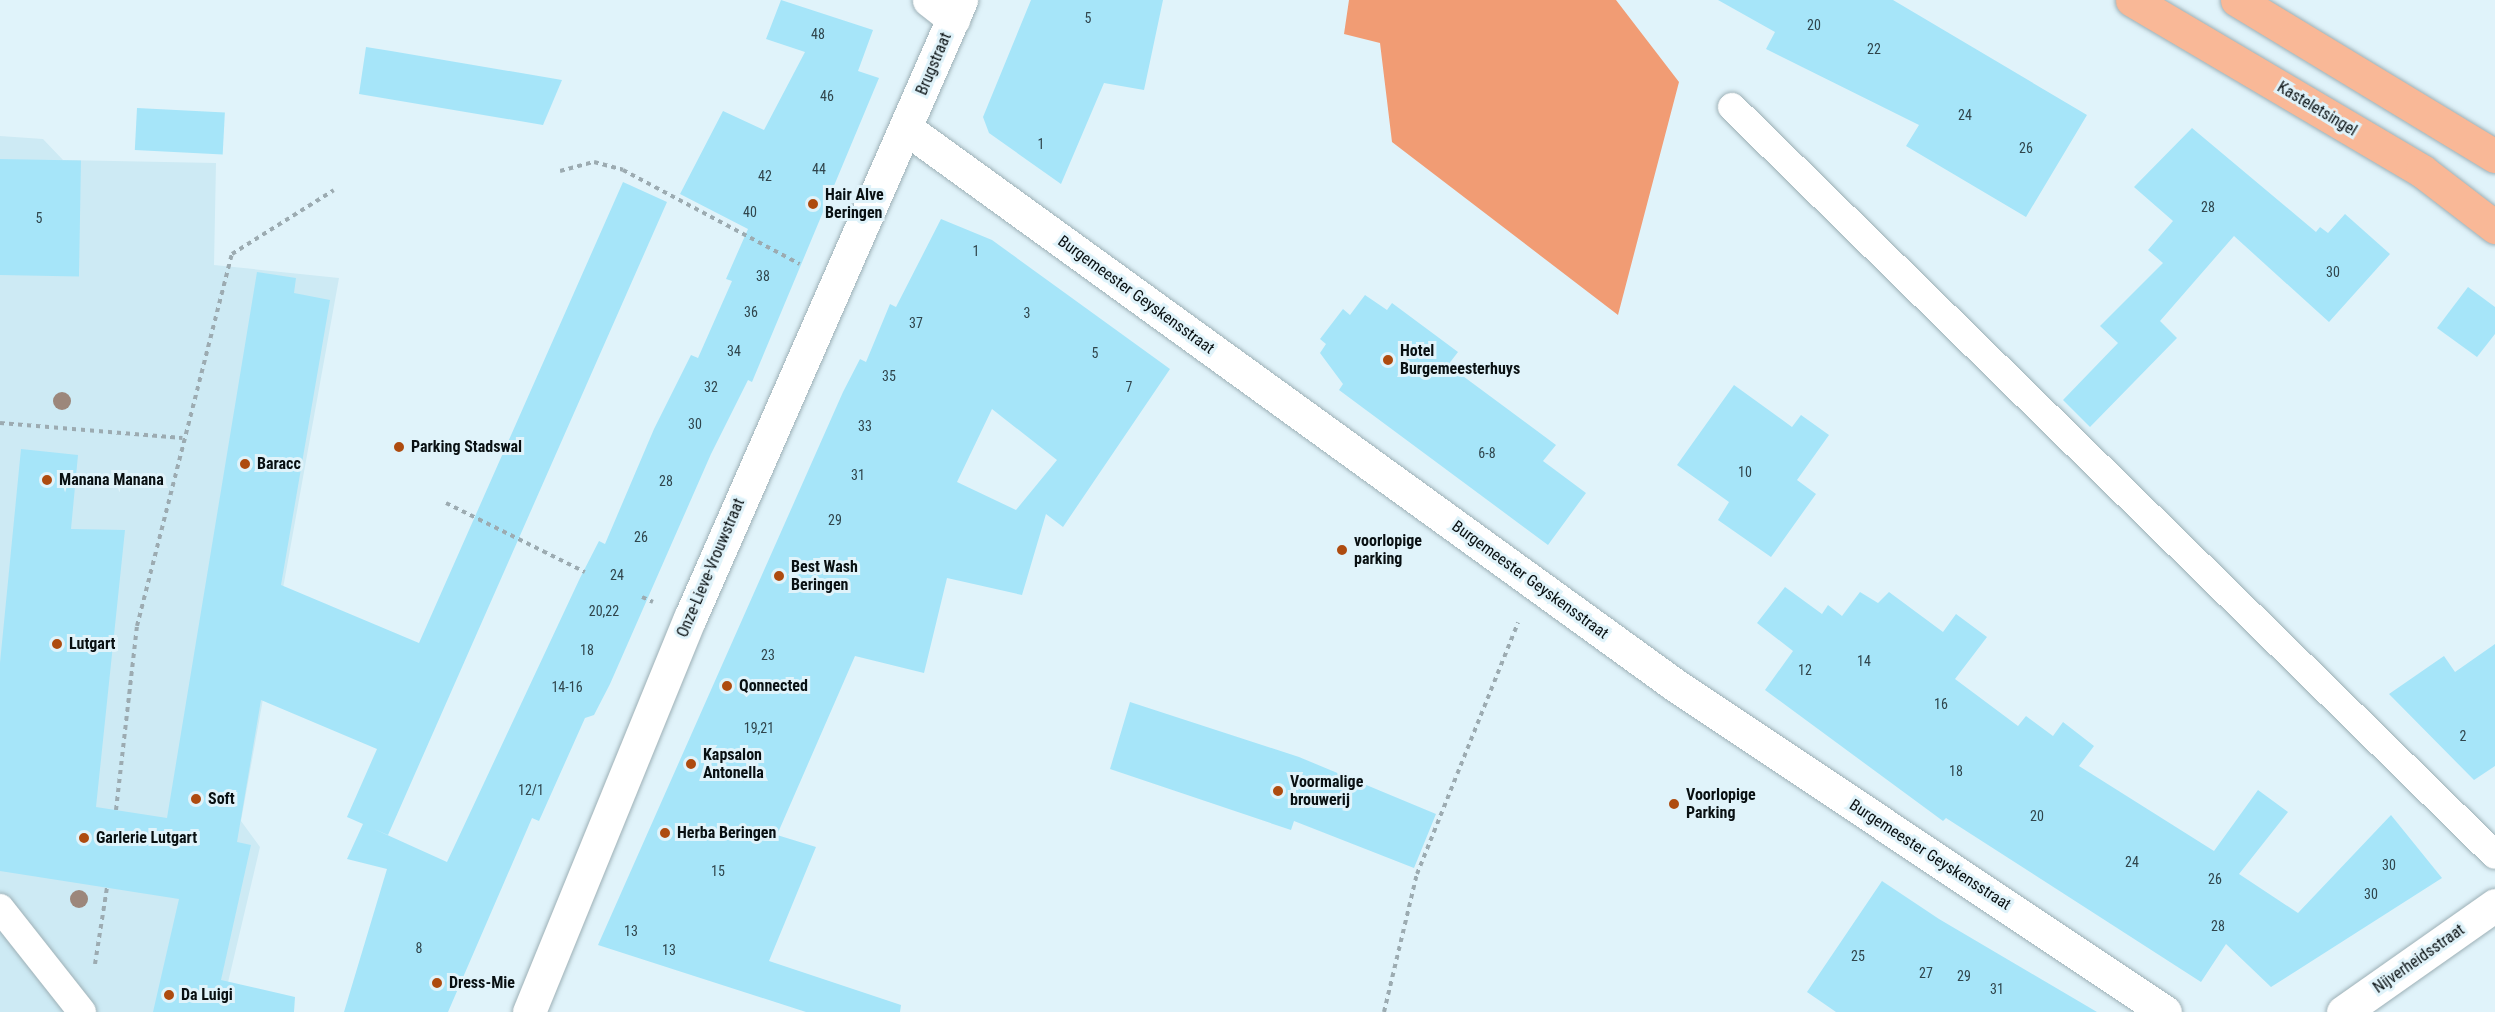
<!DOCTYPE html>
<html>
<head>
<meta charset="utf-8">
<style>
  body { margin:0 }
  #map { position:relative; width:2495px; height:1012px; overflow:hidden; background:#e0f3fa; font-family:"Roboto Condensed",sans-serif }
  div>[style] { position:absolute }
  .built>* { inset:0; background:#cdeaf4 }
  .forest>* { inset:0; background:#f19c74 }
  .building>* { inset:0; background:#a6e5f9; transform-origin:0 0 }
  .path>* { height:4px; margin-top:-2px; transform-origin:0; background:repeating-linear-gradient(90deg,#9cabb1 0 4.5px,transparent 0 9px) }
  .roads { filter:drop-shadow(0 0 2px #9db0b6) drop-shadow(0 0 2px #9db0b6) }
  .lane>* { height:28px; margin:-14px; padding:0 14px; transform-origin:14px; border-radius:14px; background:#fff }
  .street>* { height:33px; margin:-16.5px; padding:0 16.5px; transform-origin:16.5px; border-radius:16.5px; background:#fff }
  .primary>* { height:33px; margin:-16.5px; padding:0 16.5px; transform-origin:16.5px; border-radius:16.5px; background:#f9b897 }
  .trees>* { width:18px; height:18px; margin:-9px; border-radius:50%; background:#9c877b }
  .dots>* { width:16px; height:16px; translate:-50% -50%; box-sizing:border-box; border:3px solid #e0f3fa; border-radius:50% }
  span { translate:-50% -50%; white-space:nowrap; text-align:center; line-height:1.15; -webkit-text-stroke:6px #e0f3fa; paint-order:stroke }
  .number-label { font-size:14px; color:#30454c }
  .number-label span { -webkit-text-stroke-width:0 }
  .street-label { font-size:16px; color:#091012 }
  .poi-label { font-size:16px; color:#091012; font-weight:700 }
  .left { translate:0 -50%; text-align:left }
</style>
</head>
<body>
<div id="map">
  <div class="built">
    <i style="clip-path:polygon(0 136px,43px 139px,63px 160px,216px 163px,214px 265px,339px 278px,241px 821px,260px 847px,221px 1012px,0 1012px)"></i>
  </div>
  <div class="forest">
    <i style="clip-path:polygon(1349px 0,1616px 0,1679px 82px,1618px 315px,1392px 142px,1380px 43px,1344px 34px)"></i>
  </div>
  <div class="building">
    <i style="clip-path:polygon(781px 0,873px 30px,858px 71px,879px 78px,752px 382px,748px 380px,711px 454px,610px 684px,594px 715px,585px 718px,539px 821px,532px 818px,448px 1012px,344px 1012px,387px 869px,347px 859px,363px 824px,347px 817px,377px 749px,261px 700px,237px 842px,251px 845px,221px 980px,295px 997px,294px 1012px,153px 1012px,179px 899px,0 871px,0 663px,21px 449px,78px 455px,71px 529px,125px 530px,96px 807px,167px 818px,257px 272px,296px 278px,294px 293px,330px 300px,281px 585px,419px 643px,623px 182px,667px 202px,388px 835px,374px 829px,447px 862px,580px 578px,599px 541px,605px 544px,654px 429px,691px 355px,698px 358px,732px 281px,726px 279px,748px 229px,680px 194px,723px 111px,764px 130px,805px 52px,766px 39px)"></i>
    <i style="clip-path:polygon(1031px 0,1163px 0,1144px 90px,1104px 83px,1061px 184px,989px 133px,983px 117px)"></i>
    <i style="clip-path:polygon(1718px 0,1893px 0,2087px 115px,2026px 217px,1906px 146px,1919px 125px,1766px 49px,1775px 32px)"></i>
    <i style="clip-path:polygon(366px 47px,391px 51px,562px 80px,543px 125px,359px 94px)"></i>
    <i style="left:137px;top:108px;width:88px;height:42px;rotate:3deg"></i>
    <i style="clip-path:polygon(2192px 128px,2316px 232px,2320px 227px,2328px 233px,2345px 214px,2390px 254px,2329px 322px,2234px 236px,2160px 321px,2177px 338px,2090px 427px,2063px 400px,2118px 343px,2100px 326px,2163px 263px,2148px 250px,2173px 221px,2134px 187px)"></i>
    <i style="left:0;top:159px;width:81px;height:116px;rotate:1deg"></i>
    <i style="clip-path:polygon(evenodd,941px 219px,992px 240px,1170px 369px,1063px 527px,1046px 514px,1022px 595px,947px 578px,924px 673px,855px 656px,777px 835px,816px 847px,769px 961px,901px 1005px,900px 1012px,806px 1012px,598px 945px,843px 392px,860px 359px,866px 362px,890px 304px,896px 307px,941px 219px,992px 409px,1057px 460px,1016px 510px,957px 482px,992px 409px)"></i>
    <i style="clip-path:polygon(2468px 287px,2495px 307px,2495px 334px,2477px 357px,2437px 328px)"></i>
    <i style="clip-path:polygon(1365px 295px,1387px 310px,1392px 303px,1458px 352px,1448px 365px,1556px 445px,1543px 461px,1586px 493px,1548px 545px,1339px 390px,1343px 384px,1320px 353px,1326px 344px,1320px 339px,1343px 309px,1350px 315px)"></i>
    <i style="clip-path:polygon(1734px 385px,1792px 427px,1801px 415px,1829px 435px,1797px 480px,1816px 494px,1771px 557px,1718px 520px,1729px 502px,1677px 465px)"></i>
    <i style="clip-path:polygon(1785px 587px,1822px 614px,1828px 605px,1842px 616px,1860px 592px,1878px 603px,1889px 592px,1943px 632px,1956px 614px,1987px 637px,1955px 679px,2018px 726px,2026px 716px,2053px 736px,2063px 722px,2094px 746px,2079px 766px,2214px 851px,2258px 790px,2288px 812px,2239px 874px,2298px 913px,2391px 815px,2442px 878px,2271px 987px,2226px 944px,2201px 982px,1946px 818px,1943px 821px,1765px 690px,1793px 651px,1757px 623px)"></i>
    <i style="clip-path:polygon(2495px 644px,2495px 766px,2474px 780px,2389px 694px,2444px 656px,2455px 672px)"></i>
    <i style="clip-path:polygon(1130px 702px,1299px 757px,1436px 814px,1414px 868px,1294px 821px,1291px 830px,1110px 769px)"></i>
    <i style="clip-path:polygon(1882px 881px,1939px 919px,2097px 1012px,1836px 1012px,1807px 992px)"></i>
  </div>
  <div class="path">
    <i style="left:560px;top:171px;width:35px;rotate:-15deg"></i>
    <i style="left:594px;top:162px;width:30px;rotate:15deg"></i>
    <i style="left:623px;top:170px;width:200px;rotate:28deg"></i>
    <i style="left:0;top:423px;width:183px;rotate:4.7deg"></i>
    <i style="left:446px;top:503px;width:155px;rotate:26.4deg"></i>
    <i style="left:642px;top:597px;width:12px;rotate:24deg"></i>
    <i style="left:116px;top:810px;width:185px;rotate:-83.5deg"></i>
    <i style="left:137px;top:626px;width:384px;rotate:-75.7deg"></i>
    <i style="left:232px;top:254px;width:120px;rotate:-32.1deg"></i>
    <i style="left:95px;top:964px;width:78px;rotate:-81.1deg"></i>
    <i style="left:1384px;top:1012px;width:142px;rotate:-76.6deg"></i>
    <i style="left:1417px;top:874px;width:271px;rotate:-68.1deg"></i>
  </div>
  <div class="roads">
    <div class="lane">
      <i style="left:1732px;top:107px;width:1068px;rotate:44.43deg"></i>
      <i style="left:0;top:908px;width:132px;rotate:51.7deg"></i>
    </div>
    <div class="street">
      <i style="left:929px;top:0;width:31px;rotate:38deg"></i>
      <i style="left:907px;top:129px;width:948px;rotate:35.9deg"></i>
      <i style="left:1675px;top:685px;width:589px;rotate:33.72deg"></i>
      <i style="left:529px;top:1012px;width:426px;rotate:-67.8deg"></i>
      <i style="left:690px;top:618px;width:675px;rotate:-66.32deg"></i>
      <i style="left:2343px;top:1012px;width:186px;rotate:-35.1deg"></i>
    </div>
    <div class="primary">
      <i style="left:2132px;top:0;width:337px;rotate:30.5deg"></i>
      <i style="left:2422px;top:171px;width:92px;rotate:37.5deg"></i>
      <i style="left:2237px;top:0;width:301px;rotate:31.2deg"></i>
    </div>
  </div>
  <div class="trees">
    <i style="left:62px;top:401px"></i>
    <i style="left:79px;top:899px"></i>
  </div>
  <div class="dots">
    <i style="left:813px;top:204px;background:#ae4b0f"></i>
    <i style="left:1388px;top:360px;background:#ae4b0f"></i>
    <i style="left:399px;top:447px;background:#ae4b0f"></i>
    <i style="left:245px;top:464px;background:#ae4b0f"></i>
    <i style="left:47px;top:480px;background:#ae4b0f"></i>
    <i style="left:1342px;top:550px;background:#ae4b0f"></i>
    <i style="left:779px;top:576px;background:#ae4b0f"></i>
    <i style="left:57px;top:644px;background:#ae4b0f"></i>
    <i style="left:727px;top:686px;background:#ae4b0f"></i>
    <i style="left:691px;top:764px;background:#ae4b0f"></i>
    <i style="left:1278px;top:791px;background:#ae4b0f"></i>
    <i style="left:196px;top:799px;background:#ae4b0f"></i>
    <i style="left:1674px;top:804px;background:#ae4b0f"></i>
    <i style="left:665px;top:833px;background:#ae4b0f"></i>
    <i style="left:84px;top:838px;background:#ae4b0f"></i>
    <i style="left:437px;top:983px;background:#ae4b0f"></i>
    <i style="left:169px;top:995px;background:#ae4b0f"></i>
  </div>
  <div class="number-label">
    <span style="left:1088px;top:18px">5</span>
    <span style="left:1814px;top:25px">20</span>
    <span style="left:818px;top:34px">48</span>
    <span style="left:1874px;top:49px">22</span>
    <span style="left:827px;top:96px">46</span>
    <span style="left:1965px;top:115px">24</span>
    <span style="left:1041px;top:144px">1</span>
    <span style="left:2026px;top:148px">26</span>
    <span style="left:819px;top:169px">44</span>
    <span style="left:765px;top:176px">42</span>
    <span style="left:2208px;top:207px">28</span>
    <span style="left:750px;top:212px">40</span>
    <span style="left:39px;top:218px">5</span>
    <span style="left:976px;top:251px">1</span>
    <span style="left:2333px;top:272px">30</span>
    <span style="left:763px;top:276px">38</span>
    <span style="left:751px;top:312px">36</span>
    <span style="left:1027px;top:313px">3</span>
    <span style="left:916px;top:323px">37</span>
    <span style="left:734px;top:351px">34</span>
    <span style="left:1095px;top:353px">5</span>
    <span style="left:889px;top:376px">35</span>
    <span style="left:711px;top:387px">32</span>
    <span style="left:1129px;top:387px">7</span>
    <span style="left:695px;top:424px">30</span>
    <span style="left:865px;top:426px">33</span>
    <span style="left:1487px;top:453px">6-8</span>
    <span style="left:1745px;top:472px">10</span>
    <span style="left:858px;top:475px">31</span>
    <span style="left:666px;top:481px">28</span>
    <span style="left:835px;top:520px">29</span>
    <span style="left:641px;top:537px">26</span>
    <span style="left:617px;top:575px">24</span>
    <span style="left:604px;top:611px">20,22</span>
    <span style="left:587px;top:650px">18</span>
    <span style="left:768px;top:655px">23</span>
    <span style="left:1864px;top:661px">14</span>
    <span style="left:1805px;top:670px">12</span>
    <span style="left:567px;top:687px">14-16</span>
    <span style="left:1941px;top:704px">16</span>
    <span style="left:759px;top:728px">19,21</span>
    <span style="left:2463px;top:736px">2</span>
    <span style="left:1956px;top:771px">18</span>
    <span style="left:531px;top:790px">12/1</span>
    <span style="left:2037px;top:816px">20</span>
    <span style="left:2132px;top:862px">24</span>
    <span style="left:2389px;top:865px">30</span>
    <span style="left:718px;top:871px">15</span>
    <span style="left:2215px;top:879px">26</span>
    <span style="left:2371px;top:894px">30</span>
    <span style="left:2218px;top:926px">28</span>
    <span style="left:631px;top:931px">13</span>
    <span style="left:419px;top:948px">8</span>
    <span style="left:669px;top:950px">13</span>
    <span style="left:1858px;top:956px">25</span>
    <span style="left:1926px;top:973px">27</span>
    <span style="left:1964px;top:976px">29</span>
    <span style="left:1997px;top:989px">31</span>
  </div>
  <div class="street-label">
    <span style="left:934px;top:64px;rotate:-67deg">Brugstraat</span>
    <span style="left:2317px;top:109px;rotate:31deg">Kasteletsingel</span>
    <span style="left:1136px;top:295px;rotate:36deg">Burgemeester Geyskensstraat</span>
    <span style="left:711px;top:568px;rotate:-67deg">Onze-Lieve-Vrouwstraat</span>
    <span style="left:1530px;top:580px;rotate:36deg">Burgemeester Geyskensstraat</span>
    <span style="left:1930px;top:855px;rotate:33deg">Burgemeester Geyskensstraat</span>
    <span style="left:2419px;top:959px;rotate:-35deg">Nijverheidsstraat</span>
  </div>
  <div class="poi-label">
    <span class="left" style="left:825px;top:204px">Hair Alve<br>Beringen</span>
    <span class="left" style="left:1400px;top:360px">Hotel<br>Burgemeesterhuys</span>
    <span class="left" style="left:411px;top:447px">Parking Stadswal</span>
    <span class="left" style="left:257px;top:464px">Baracc</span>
    <span class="left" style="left:59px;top:480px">Manana Manana</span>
    <span class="left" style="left:1354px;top:550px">voorlopige<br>parking</span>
    <span class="left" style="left:791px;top:576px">Best Wash<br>Beringen</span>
    <span class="left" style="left:69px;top:644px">Lutgart</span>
    <span class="left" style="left:739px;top:686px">Qonnected</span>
    <span class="left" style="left:703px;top:764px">Kapsalon<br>Antonella</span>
    <span class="left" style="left:1290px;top:791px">Voormalige<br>brouwerij</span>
    <span class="left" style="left:1686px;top:804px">Voorlopige<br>Parking</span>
    <span class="left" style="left:208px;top:799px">Soft</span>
    <span class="left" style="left:677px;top:833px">Herba Beringen</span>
    <span class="left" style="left:96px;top:838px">Garlerie Lutgart</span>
    <span class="left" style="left:449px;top:983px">Dress-Mie</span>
    <span class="left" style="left:181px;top:995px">Da Luigi</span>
  </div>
</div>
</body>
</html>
